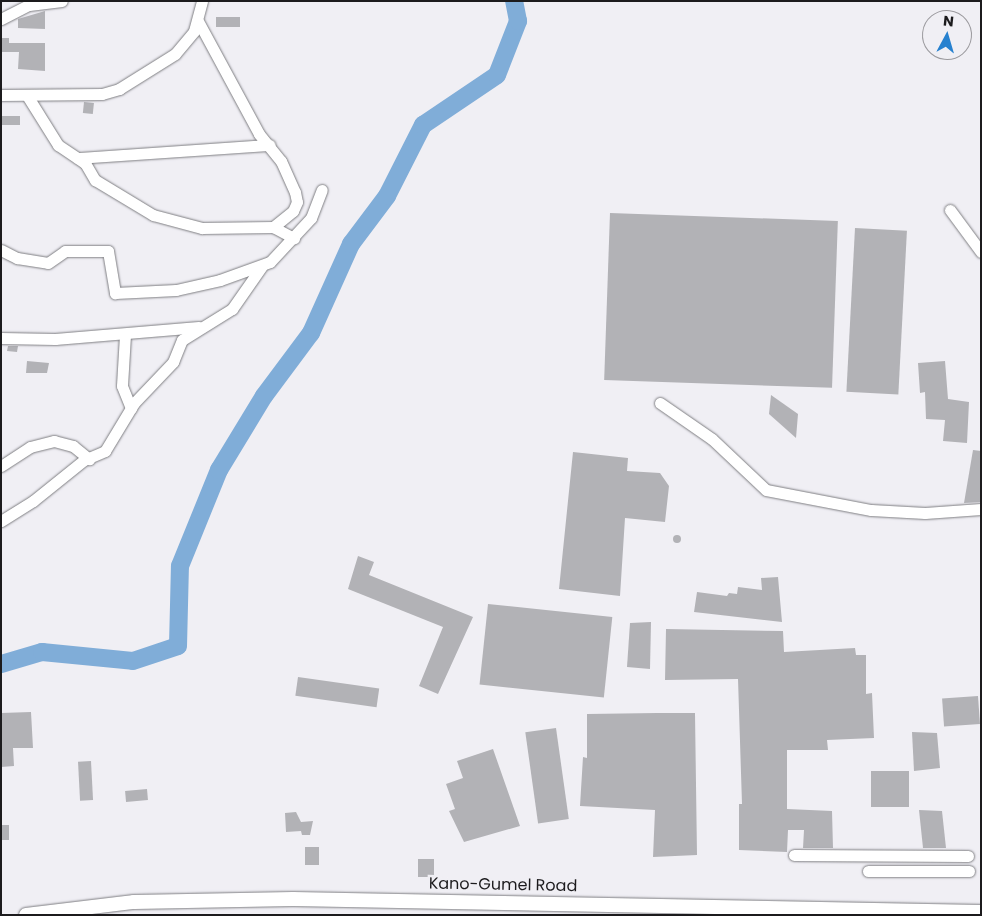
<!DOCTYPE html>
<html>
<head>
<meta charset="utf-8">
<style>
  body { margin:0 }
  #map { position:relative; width:982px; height:916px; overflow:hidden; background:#f0eff4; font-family:Poppins,sans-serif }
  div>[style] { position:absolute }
  .river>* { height:18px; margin:-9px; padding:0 9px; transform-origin:9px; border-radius:9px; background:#80add8 }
  .building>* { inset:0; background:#b2b2b6; transform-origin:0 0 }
  .round { border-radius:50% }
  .roads { filter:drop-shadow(0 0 1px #7e7e82) drop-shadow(0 0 1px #7e7e82) }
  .minor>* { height:11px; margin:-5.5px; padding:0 5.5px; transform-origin:5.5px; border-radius:5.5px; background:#fff }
  .major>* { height:14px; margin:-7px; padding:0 7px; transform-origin:7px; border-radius:7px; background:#fff }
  span { translate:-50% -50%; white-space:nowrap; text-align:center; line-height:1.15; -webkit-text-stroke:5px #f0eff4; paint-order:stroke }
  .street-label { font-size:16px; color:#1c1b1d }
  .frame { position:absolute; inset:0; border:2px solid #1c1b1d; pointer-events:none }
  .north { position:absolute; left:922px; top:10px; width:50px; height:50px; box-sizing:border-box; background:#f0eff4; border:1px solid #9b9a9e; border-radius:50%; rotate:6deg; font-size:14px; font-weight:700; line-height:20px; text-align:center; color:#1c1b1d }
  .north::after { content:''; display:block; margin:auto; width:18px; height:22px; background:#2781cf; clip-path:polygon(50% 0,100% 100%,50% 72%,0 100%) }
</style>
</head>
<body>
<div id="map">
  <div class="river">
    <i style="left:1px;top:664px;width:43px;rotate:-16.3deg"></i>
    <i style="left:42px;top:652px;width:91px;rotate:5.6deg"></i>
    <i style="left:133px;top:661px;width:47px;rotate:-18.4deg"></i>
    <i style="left:178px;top:646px;width:80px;rotate:-88.6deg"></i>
    <i style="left:180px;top:566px;width:104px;rotate:-67.9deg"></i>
    <i style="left:219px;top:470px;width:87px;rotate:-58.7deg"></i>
    <i style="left:264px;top:396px;width:79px;rotate:-53.3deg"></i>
    <i style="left:311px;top:333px;width:98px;rotate:-65.8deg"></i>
    <i style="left:351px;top:244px;width:60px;rotate:-53.1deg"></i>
    <i style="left:387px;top:196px;width:80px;rotate:-63.1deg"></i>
    <i style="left:423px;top:125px;width:89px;rotate:-34deg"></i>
    <i style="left:497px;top:75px;width:58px;rotate:-68.7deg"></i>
    <i style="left:518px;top:21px;width:20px;rotate:-101deg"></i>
  </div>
  <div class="building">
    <i style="clip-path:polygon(45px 11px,45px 29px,18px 28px,18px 19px)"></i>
    <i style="left:240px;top:17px;width:10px;height:24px;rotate:90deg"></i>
    <i style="clip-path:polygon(1px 38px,9px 38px,9px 43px,45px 43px,45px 71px,18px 69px,19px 52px,1px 52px)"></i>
    <i style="left:84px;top:102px;width:10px;height:11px;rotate:6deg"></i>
    <i style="left:1px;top:116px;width:19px;height:9px"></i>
    <i style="left:610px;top:213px;width:228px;height:167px;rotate:2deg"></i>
    <i style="left:855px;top:228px;width:52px;height:164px;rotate:3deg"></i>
    <i style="clip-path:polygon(8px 346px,18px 346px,17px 352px,7px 351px)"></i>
    <i style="clip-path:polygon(27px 361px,49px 363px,47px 373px,26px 373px)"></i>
    <i style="clip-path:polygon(945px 361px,948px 399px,969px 402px,967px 443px,943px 441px,945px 420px,926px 419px,925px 392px,920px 393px,918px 363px)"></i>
    <i style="clip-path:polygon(771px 395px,798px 414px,796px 438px,769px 414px)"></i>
    <i style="clip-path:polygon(973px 450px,981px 451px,981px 502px,964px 503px)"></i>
    <i style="clip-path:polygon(573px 452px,628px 458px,627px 471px,660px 473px,669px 486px,665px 522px,625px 518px,620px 596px,559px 589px)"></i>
    <i class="round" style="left:673px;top:535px;width:8px;height:8px"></i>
    <i style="clip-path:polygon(358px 556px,374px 562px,369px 575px,473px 617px,438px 694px,419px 686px,443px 627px,348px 589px)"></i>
    <i style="clip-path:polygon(778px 577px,782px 622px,694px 612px,697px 592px,727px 596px,729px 593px,737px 594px,738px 587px,762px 590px,761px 578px)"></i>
    <i style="left:488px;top:604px;width:125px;height:81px;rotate:6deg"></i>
    <i style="clip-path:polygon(651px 622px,650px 669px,627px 667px,630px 623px)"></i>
    <i style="clip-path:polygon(666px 629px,783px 631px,784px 652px,855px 648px,856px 655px,866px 655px,866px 694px,872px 693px,874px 738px,827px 740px,828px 750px,787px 750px,787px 809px,832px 811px,833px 848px,803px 848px,804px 830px,788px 830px,787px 852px,739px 850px,739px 804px,742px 804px,738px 679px,665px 680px)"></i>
    <i style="left:298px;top:677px;width:82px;height:19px;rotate:8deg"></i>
    <i style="left:978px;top:696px;width:28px;height:36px;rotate:86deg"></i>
    <i style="clip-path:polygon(31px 712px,33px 748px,13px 748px,14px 766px,1px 767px,1px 713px)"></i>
    <i style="clip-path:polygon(657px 713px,695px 713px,697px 855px,653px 857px,655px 810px,580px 806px,583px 757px,587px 758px,587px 714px)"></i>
    <i style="left:556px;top:728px;width:92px;height:31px;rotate:82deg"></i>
    <i style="clip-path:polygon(912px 732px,937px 733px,940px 768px,914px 771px)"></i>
    <i style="clip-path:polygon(493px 749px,520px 826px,464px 842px,449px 811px,455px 809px,446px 784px,463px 778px,457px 761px)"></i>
    <i style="left:91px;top:761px;width:39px;height:13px;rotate:87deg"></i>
    <i style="left:871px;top:771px;width:38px;height:36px"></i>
    <i style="left:147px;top:789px;width:11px;height:22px;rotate:85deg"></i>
    <i style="clip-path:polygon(919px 810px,942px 811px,946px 848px,923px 848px)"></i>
    <i style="clip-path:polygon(296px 812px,301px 822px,313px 821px,310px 835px,302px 835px,301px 831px,286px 832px,285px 813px)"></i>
    <i style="left:1px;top:825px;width:8px;height:15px"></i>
    <i style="left:305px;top:847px;width:14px;height:18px"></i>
    <i style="left:418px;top:859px;width:16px;height:18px"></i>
  </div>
  <div class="roads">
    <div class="minor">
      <i style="left:1px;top:19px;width:31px;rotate:-27deg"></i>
      <i style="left:29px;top:5px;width:33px;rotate:-7deg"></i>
      <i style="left:198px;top:21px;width:128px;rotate:61.6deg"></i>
      <i style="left:259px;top:134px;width:35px;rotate:51deg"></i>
      <i style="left:281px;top:161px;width:34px;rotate:66deg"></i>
      <i style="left:295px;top:192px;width:10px;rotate:79deg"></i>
      <i style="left:297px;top:202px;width:10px;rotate:114deg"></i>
      <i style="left:293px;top:211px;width:26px;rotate:141deg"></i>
      <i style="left:1px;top:95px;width:101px;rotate:-0.6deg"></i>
      <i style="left:102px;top:94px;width:18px;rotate:-16deg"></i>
      <i style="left:119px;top:89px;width:66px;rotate:-32deg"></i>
      <i style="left:175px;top:54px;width:30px;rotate:-50deg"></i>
      <i style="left:194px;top:31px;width:31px;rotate:-75deg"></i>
      <i style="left:28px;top:97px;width:57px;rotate:58deg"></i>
      <i style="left:58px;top:145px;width:32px;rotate:34deg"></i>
      <i style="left:85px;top:163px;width:20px;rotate:60deg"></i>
      <i style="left:95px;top:180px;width:68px;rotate:31.1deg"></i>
      <i style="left:153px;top:215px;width:51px;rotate:14.9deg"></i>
      <i style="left:202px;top:228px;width:71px;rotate:-0.8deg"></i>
      <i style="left:273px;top:227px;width:24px;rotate:28deg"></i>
      <i style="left:78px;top:158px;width:192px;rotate:-3.9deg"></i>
      <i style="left:950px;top:210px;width:52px;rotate:53.6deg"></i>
      <i style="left:1px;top:250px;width:18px;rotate:27deg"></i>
      <i style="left:17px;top:258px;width:31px;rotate:9deg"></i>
      <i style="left:48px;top:263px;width:21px;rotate:-35deg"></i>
      <i style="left:65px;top:251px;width:43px"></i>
      <i style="left:108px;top:251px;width:43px;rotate:80.5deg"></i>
      <i style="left:115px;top:293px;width:61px;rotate:-2.8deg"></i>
      <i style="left:176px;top:290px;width:45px;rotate:-12.8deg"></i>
      <i style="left:220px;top:280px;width:53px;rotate:-19.8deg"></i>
      <i style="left:270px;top:262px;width:60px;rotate:-47deg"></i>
      <i style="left:311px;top:218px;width:30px;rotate:-69deg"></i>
      <i style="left:125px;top:335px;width:51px;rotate:93.4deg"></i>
      <i style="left:122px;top:386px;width:24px;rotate:68deg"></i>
      <i style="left:1px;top:338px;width:54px;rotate:1.1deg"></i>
      <i style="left:55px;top:339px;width:144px;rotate:-4.8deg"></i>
      <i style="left:660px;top:403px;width:63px;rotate:34.7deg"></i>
      <i style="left:712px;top:439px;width:74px;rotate:43.4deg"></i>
      <i style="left:766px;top:490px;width:107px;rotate:10.8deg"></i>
      <i style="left:871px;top:510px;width:54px;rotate:3.2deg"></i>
      <i style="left:925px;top:513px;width:56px;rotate:-4.1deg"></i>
      <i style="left:1px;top:466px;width:35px;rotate:-33deg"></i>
      <i style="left:30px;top:447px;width:25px;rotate:-14deg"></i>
      <i style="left:54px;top:441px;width:20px;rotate:15deg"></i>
      <i style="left:73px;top:446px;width:21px;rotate:39deg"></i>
      <i style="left:1px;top:521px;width:38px;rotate:-32deg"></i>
      <i style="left:33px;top:501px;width:65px;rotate:-38.8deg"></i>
      <i style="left:84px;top:460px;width:23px;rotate:-23deg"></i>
      <i style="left:105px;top:451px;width:56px;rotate:-58.9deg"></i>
      <i style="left:134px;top:403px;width:57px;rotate:-46.4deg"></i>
      <i style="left:173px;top:362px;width:24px;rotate:-68deg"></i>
      <i style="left:182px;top:340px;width:59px;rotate:-31.8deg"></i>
      <i style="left:232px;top:309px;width:52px;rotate:-55.1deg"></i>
      <i style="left:794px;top:855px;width:174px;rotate:0.3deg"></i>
      <i style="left:868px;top:871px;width:101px"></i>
    </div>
    <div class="major">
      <i style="left:26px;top:915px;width:109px;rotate:-6.9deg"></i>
      <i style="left:134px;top:902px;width:159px;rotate:-1.1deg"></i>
      <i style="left:293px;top:899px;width:688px;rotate:1.08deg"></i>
    </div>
  </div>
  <div class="street-label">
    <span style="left:503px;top:885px;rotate:1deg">Kano-Gumel Road</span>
  </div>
  <div class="frame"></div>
  <div class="north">N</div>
</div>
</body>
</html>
